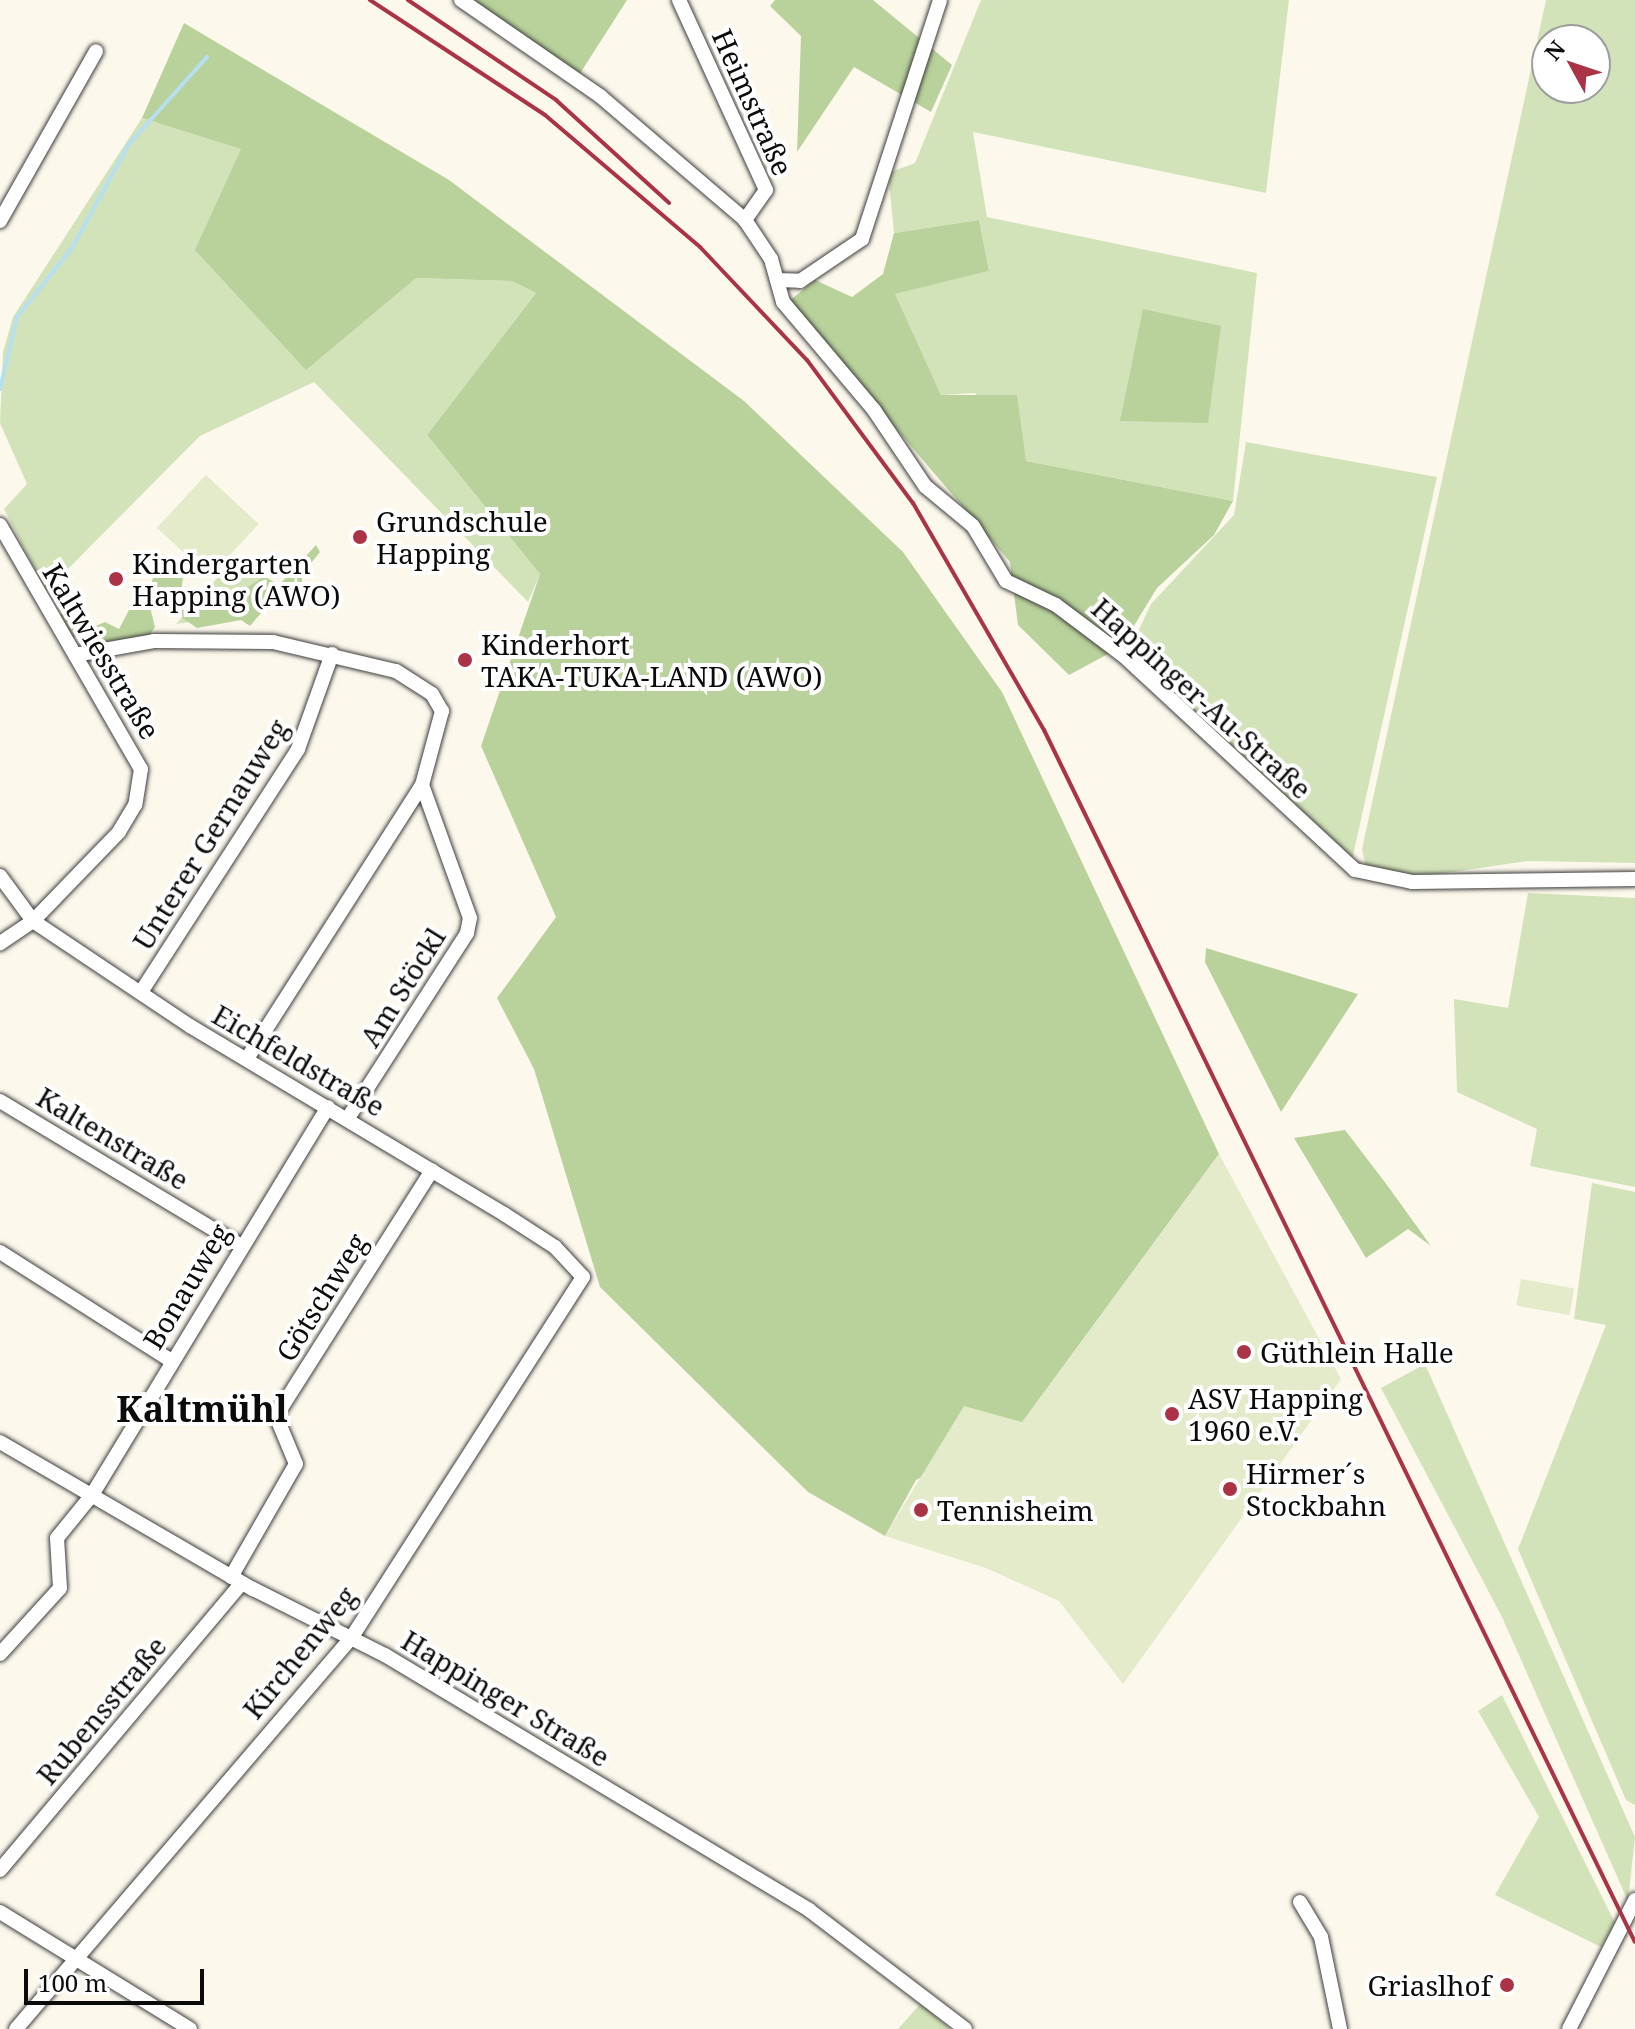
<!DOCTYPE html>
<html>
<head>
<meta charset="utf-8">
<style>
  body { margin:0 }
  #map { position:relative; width:1635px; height:2029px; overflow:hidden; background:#fdf8ec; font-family:"Noto Serif",serif }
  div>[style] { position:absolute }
  .green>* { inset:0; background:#d3e3b9 }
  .forest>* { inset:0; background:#b9d29b }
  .pitch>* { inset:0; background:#e3ebca; transform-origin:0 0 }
  .stream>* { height:4px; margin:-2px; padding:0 2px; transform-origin:2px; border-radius:2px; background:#b6dfef }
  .roads { filter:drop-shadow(0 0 2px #3e3e3e) drop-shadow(0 0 2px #3e3e3e) }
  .street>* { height:14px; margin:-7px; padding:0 7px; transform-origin:7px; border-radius:7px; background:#fff }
  .rail>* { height:4px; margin:-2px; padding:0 2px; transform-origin:2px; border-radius:2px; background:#ab3346 }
  .dots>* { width:22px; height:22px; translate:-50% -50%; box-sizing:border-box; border:4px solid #fff; border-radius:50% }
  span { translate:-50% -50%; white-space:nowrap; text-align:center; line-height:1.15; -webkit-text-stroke:8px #fff; paint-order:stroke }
  .street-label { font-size:28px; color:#0b0b0b }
  .poi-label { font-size:28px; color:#0b0b0b }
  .left { translate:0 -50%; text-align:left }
  .right { translate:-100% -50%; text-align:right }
  .district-label { font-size:36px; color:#0b0b0b; font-weight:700 }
  .north { position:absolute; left:1531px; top:24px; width:80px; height:80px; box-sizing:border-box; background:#fff; border:2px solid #9d9d9d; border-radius:50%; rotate:310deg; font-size:22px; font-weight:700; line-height:32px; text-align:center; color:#0b0b0b }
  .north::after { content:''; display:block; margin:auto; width:28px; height:36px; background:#ab3346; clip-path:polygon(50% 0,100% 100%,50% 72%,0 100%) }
  .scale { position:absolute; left:24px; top:1969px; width:180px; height:36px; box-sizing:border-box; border:4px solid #0b0b0b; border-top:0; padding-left:10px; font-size:24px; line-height:28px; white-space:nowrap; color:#0b0b0b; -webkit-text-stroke:6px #fff; paint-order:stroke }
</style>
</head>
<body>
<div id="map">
  <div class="green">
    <i style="clip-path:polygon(981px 0,1289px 0,1266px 193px,973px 132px,987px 217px,1257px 273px,1233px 501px,1026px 461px,975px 393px,941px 395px,894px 294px,989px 271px,979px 220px,894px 233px,888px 173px,915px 163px)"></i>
    <i style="clip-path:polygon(evenodd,1546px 0,1635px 0,1635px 863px,1528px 861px,1418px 877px,1366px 868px,1362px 849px,1546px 0,1547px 40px,1595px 40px,1595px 88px,1547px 88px,1547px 40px)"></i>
    <i style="clip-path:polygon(142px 118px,242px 149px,305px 369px,415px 278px,512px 281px,536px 293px,427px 435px,540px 574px,528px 602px,314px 382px,200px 436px,46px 591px,4px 509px,27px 484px,0 423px,3px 352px,13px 317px)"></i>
    <i style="clip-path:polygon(1246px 442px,1437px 477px,1352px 860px,1128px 653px,1151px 604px,1234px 515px)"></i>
    <i style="clip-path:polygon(238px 555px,270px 587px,245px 615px,176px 624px)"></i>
    <i style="clip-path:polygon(1528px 893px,1635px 898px,1635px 1187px,1530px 1166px,1537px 1129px,1457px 1092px,1454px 999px,1508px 1008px)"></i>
    <i style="clip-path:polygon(1592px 1183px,1635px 1192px,1635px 1805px,1626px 1800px,1518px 1549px,1606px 1325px,1574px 1319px)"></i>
    <i style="clip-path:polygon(1425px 1364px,1635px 1837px,1628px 1901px,1502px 1617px,1381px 1388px)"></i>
    <i style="clip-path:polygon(1502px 1695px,1615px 1923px,1601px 1947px,1495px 1895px,1539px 1817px,1478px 1711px)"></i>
    <i style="clip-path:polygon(921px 2003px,950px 2029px,898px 2029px)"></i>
  </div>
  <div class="forest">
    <i style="clip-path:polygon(469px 0,627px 0,579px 75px)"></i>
    <i style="clip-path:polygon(775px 0,873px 0,952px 65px,931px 112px,854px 67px,797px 152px,801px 36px,770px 6px)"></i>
    <i style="clip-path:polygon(184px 23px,449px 180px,744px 401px,903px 552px,1002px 692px,1219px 1154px,1022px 1423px,916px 1480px,885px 1536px,808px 1492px,600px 1287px,534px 1069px,497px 998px,556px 917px,481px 746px,540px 574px,427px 435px,536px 293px,512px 281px,416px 278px,306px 370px,195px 250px,241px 149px,142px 118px)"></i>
    <i style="clip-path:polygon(979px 220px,989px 271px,895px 294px,941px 395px,1017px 395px,1026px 461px,1233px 501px,1214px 535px,1157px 588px,1121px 647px,1069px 675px,1018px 625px,1010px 562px,788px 302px,815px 280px,852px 297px,883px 274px,894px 233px)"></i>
    <i style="clip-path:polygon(1143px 309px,1221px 326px,1208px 423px,1120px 421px)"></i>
    <i style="clip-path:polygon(316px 545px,320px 552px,302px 574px,302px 595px,281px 590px,250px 626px,241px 620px,197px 628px,161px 603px,150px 607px,155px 627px,147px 639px,90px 643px,85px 635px,70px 638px,58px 617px,69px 609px,93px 627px,105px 622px,119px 629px,129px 610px,144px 605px,153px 578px,183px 577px,181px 592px,195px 594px,201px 608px,227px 602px,264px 576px,279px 585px)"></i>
    <i style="clip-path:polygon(1206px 948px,1358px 994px,1281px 1112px,1205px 962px)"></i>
    <i style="clip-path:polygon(1345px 1130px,1387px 1185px,1431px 1246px,1408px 1229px,1366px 1258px,1294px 1138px)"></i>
  </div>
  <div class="pitch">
    <i style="left:206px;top:475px;width:72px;height:72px;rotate:43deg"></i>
    <i style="clip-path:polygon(1219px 1154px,1341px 1379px,1123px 1684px,1059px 1601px,986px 1568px,885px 1536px,964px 1406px,1022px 1422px)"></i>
    <i style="left:1521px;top:1279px;width:54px;height:27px;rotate:10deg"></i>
  </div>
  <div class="stream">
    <i style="left:0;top:389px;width:74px;rotate:-76.7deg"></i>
    <i style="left:17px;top:317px;width:88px;rotate:-51.4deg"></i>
    <i style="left:72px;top:248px;width:119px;rotate:-61.3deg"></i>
    <i style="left:129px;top:144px;width:117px;rotate:-48.1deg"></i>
  </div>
  <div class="roads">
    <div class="street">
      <i style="left:461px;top:0;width:169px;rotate:34.6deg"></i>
      <i style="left:600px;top:96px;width:191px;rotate:40.5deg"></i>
      <i style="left:745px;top:220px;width:47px;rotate:56.3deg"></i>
      <i style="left:771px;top:259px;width:45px;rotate:74.4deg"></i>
      <i style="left:783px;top:302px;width:141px;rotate:49.9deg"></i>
      <i style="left:874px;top:410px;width:92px;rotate:56.1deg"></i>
      <i style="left:925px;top:486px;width:62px;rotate:39.8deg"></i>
      <i style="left:973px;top:526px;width:64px;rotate:59deg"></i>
      <i style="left:1006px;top:581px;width:55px;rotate:25.6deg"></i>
      <i style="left:1056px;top:605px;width:85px;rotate:36.9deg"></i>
      <i style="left:1124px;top:656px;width:315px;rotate:42.8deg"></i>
      <i style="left:1355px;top:870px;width:58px;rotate:11.9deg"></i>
      <i style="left:1412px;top:882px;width:223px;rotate:-0.8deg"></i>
      <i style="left:679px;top:0;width:209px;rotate:65.4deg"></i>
      <i style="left:766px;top:190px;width:37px;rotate:125deg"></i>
      <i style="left:0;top:221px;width:195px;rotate:-60.5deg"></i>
      <i style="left:777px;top:280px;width:23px;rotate:2deg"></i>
      <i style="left:800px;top:281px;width:75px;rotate:-34.1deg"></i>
      <i style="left:862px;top:239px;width:251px;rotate:-71.9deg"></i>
      <i style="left:0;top:525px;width:282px;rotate:60deg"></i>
      <i style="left:141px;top:769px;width:36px;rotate:99deg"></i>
      <i style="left:135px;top:805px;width:31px;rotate:121deg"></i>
      <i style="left:119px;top:832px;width:124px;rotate:134deg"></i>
      <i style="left:33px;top:921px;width:40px;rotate:146deg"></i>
      <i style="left:75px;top:655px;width:80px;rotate:-10deg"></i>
      <i style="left:154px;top:641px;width:119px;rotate:0.5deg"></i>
      <i style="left:273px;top:642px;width:126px;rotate:13.3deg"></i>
      <i style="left:396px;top:671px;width:43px;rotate:32.6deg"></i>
      <i style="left:432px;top:694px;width:20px;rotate:60deg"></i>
      <i style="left:442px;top:711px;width:77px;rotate:105.1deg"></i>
      <i style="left:422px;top:785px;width:325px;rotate:122.6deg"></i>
      <i style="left:0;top:876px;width:56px;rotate:53.7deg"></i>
      <i style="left:33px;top:921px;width:189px;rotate:33.8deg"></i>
      <i style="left:190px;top:1026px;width:366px;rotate:30.9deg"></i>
      <i style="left:504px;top:1214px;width:61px;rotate:32.9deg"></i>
      <i style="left:555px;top:1247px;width:41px;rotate:47deg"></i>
      <i style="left:583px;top:1277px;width:428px;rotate:122.7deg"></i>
      <i style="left:352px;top:1637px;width:516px;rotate:130.6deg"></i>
      <i style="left:141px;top:992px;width:289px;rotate:-57.1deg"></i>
      <i style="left:298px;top:749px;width:101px;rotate:-70.3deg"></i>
      <i style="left:0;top:1101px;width:280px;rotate:31deg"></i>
      <i style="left:348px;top:1118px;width:220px;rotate:-57.2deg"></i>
      <i style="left:467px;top:933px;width:15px;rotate:-79deg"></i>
      <i style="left:470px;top:918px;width:141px;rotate:-109.8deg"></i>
      <i style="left:0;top:1252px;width:204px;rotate:32.4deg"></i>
      <i style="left:0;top:1442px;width:293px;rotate:30.2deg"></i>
      <i style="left:253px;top:1589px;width:148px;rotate:26.6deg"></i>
      <i style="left:385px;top:1655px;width:495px;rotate:31deg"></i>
      <i style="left:809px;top:1910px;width:196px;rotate:37.3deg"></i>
      <i style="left:231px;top:1577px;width:130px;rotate:-60.1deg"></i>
      <i style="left:296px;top:1464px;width:52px;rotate:-112.6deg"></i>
      <i style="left:276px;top:1416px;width:291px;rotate:-57.6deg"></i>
      <i style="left:0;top:1654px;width:89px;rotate:-47.7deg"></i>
      <i style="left:60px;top:1588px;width:50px;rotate:-93.4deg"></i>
      <i style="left:57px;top:1538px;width:55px;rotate:-50.9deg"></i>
      <i style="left:92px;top:1495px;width:454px;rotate:-58.7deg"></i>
      <i style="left:0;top:1870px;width:375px;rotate:-49.9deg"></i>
      <i style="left:1300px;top:1902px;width:41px;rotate:59deg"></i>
      <i style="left:1321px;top:1937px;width:94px;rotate:78.3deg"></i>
      <i style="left:0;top:1912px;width:223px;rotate:31.6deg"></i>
      <i style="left:1569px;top:2029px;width:145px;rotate:-62.9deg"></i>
    </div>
  </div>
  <div class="rail">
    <i style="left:370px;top:0;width:209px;rotate:33.3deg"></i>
    <i style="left:545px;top:115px;width:204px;rotate:40.4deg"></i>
    <i style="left:700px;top:247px;width:156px;rotate:46.6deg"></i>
    <i style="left:807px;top:360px;width:178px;rotate:53.5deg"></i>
    <i style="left:913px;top:503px;width:262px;rotate:60deg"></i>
    <i style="left:1044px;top:730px;width:1348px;rotate:64.01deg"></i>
    <i style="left:408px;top:0;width:179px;rotate:34deg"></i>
    <i style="left:556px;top:100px;width:153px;rotate:42.3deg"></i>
  </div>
  <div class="dots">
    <i style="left:360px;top:537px;background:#ab3346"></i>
    <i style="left:116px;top:579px;background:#ab3346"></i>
    <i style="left:465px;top:660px;background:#ab3346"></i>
    <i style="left:1244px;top:1352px;background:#ab3346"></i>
    <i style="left:1172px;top:1414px;background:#ab3346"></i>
    <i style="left:1230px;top:1489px;background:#ab3346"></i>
    <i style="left:921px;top:1510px;background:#ab3346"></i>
    <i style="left:1507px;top:1985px;background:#ab3346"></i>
  </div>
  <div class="street-label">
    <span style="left:753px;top:102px;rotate:66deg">Heimstraße</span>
    <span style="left:102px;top:651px;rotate:59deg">Kaltwiesstraße</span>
    <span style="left:1202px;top:698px;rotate:42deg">Happinger-Au-Straße</span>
    <span style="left:210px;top:834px;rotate:-58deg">Unterer Gernauweg</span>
    <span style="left:402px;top:987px;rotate:-58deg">Am Stöckl</span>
    <span style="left:299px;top:1060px;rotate:30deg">Eichfeldstraße</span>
    <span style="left:113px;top:1138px;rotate:31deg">Kaltenstraße</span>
    <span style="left:186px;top:1286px;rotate:-59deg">Bonauweg</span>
    <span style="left:321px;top:1297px;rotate:-58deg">Götschweg</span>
    <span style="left:299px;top:1652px;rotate:-51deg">Kirchenweg</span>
    <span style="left:506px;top:1698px;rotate:31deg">Happinger Straße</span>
    <span style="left:101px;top:1710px;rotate:-50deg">Rubensstraße</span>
  </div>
  <div class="poi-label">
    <span class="left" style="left:376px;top:537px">Grundschule<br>Happing</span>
    <span class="left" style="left:132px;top:579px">Kindergarten<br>Happing (AWO)</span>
    <span class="left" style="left:481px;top:660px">Kinderhort<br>TAKA-TUKA-LAND (AWO)</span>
    <span class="left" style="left:1260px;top:1352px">Güthlein Halle</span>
    <span class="left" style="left:1188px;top:1414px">ASV Happing<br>1960 e.V.</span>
    <span class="left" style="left:1246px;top:1489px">Hirmer´s<br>Stockbahn</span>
    <span class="left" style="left:937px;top:1510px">Tennisheim</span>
    <span class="right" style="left:1491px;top:1985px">Griaslhof</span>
  </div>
  <div class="district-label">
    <span style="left:202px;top:1409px">Kaltmühl</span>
  </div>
  <div class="north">N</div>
  <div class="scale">100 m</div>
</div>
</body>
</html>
